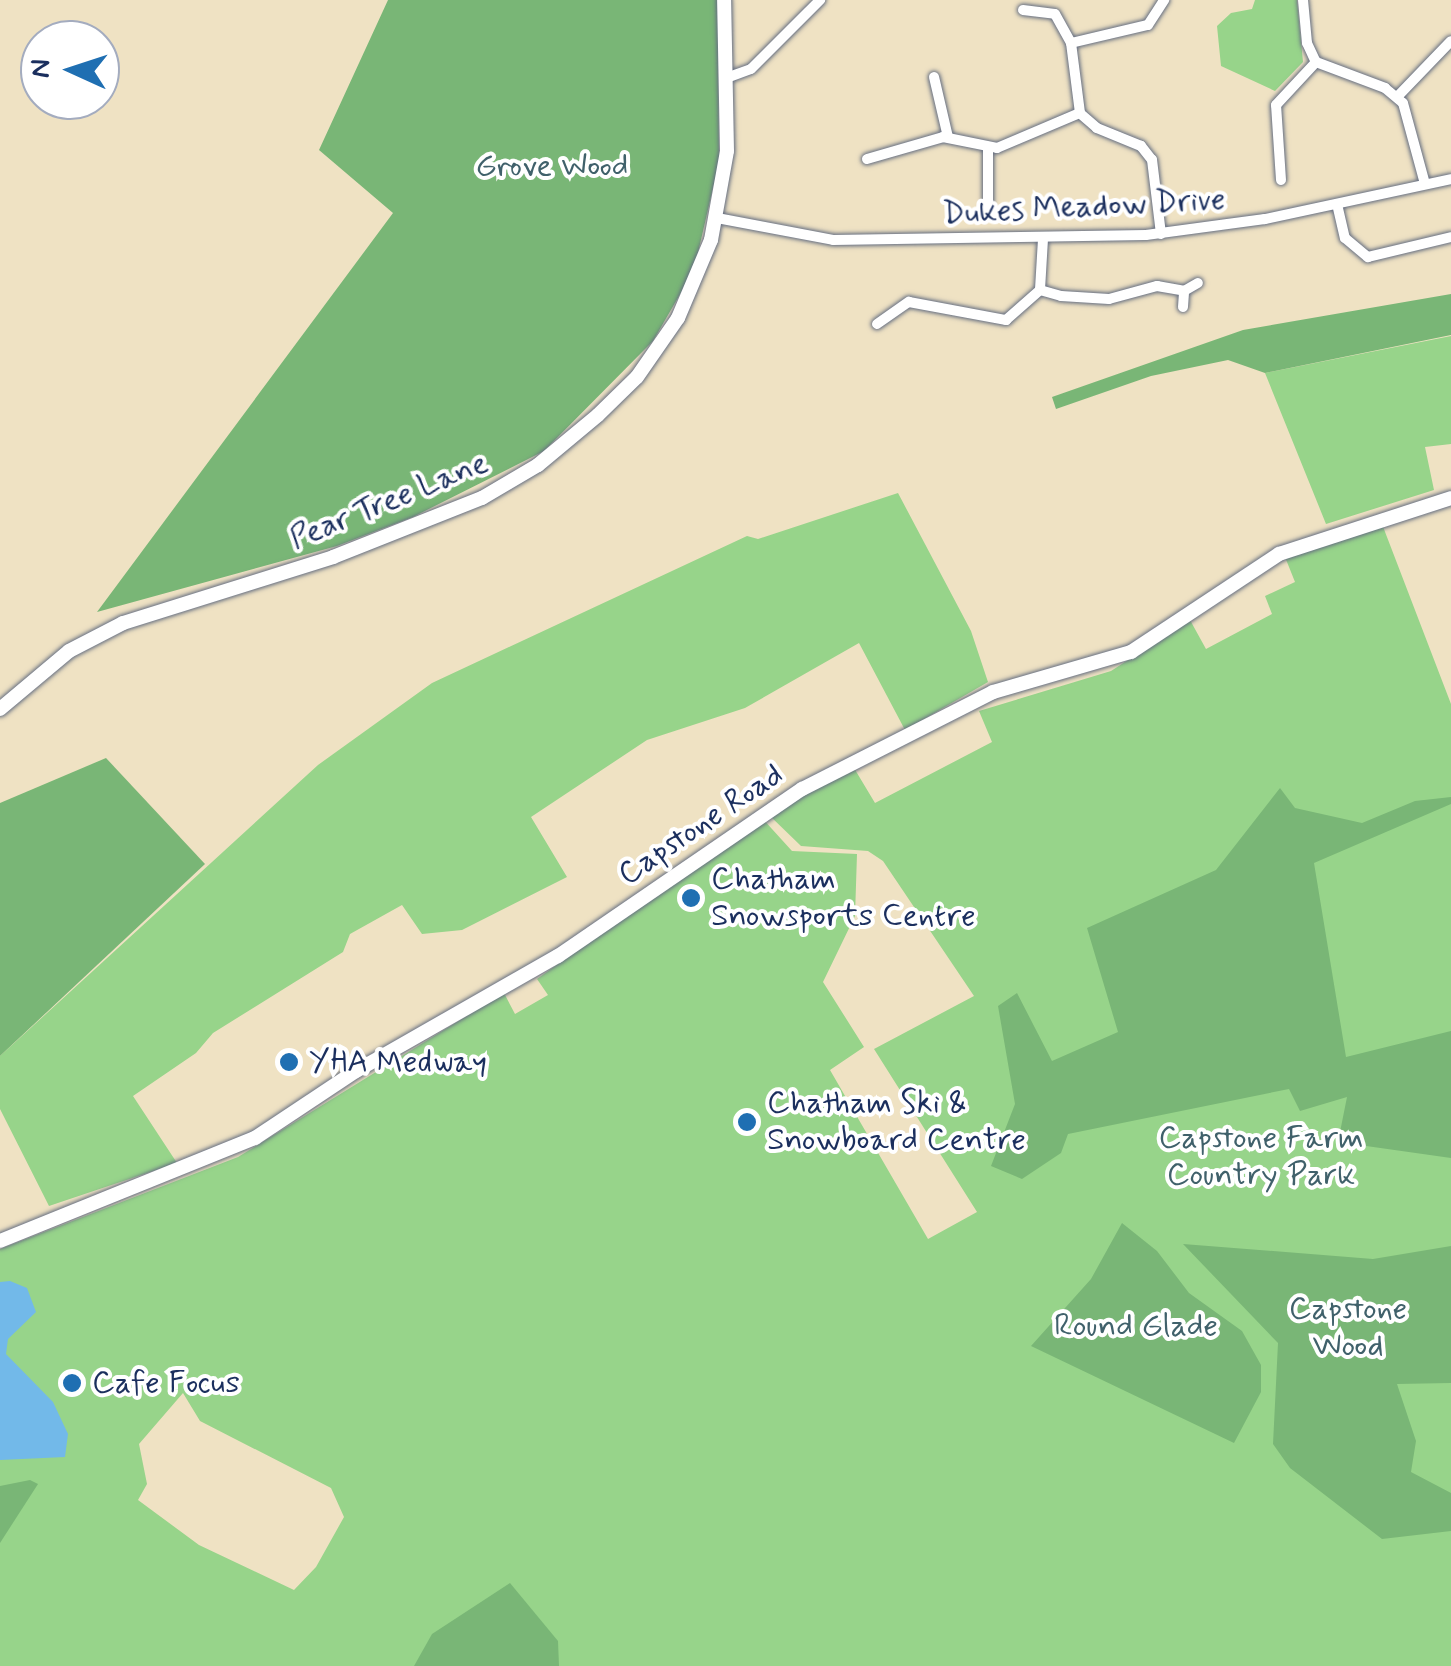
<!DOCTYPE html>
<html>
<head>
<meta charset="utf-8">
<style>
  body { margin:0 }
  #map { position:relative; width:1451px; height:1666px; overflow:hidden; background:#efe2c3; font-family:Mynerve,sans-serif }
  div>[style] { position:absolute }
  .green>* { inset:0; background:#97d48a }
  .forest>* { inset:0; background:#79b676 }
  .water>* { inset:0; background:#72b9e9 }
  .roads { filter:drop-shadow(0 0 2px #656e81) drop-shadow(0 0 2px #656e81) }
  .minor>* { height:10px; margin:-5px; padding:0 5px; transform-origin:5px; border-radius:5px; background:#fff }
  .tertiary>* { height:14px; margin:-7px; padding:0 7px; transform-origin:7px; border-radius:7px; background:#fff }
  .dots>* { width:28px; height:28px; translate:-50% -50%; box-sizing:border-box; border:5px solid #fff; border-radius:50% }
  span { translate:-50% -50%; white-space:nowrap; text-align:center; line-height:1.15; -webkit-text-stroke:8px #fff; paint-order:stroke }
  .park-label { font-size:32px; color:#40616b }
  .street-label { font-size:32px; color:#1b2f5e }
  .poi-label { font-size:32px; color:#1b2f5e }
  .left { translate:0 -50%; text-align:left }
  .north { position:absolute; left:20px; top:20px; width:100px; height:100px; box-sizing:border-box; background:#fff; border:2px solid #a4acbf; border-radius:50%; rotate:273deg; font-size:28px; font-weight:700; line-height:40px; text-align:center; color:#1b2f5e }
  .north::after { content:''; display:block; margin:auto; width:35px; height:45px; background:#1f6fb2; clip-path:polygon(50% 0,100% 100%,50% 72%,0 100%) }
</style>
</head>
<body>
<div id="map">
  <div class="green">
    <i style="clip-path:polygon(1255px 0,1297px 0,1303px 62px,1275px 91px,1221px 66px,1217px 26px,1231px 13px,1252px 9px)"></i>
    <i style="clip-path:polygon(1451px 336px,1451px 444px,1425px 447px,1434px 490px,1326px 524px,1265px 373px)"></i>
    <i style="clip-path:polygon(898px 493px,971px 631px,988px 682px,905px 730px,859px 643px,745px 708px,647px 740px,531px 817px,567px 877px,462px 930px,422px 934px,402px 905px,350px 934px,343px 952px,213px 1033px,196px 1053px,133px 1096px,177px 1163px,49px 1206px,0 1109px,0 1056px,318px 765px,432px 683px,747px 536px,758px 539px)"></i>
    <i style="clip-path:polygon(evenodd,1382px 524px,1451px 704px,1451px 1666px,0 1666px,0 1249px,238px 1157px,504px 993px,515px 1014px,548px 995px,537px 979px,762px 818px,792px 851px,857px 854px,855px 916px,823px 982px,864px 1047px,830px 1070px,928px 1239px,977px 1212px,874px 1049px,974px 996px,883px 861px,868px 851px,801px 846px,768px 814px,854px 768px,875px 803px,992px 742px,979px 711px,1111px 671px,1190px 620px,1206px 649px,1272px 614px,1265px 596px,1295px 582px,1285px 557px,1382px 524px,183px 1393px,200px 1421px,331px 1488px,344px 1517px,316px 1567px,294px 1590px,199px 1545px,138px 1500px,147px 1484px,139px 1444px,183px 1393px)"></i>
  </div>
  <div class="forest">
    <i style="clip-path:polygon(388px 0,718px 0,719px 162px,694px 270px,653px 341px,544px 451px,413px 517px,337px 546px,97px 612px,393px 213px,319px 150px)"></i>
    <i style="clip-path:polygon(1451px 294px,1451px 335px,1265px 373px,1228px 360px,1151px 376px,1056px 409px,1052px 397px,1243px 330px)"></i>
    <i style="clip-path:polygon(106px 758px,205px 864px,0 1056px,0 803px)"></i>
    <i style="clip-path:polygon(1280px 788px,1295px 808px,1362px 823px,1415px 801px,1451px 797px,1451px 804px,1314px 863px,1346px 1057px,1451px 1031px,1451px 1158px,1338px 1142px,1347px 1097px,1300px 1111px,1289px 1089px,1068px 1134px,1061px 1153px,1022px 1179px,991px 1166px,1015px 1104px,998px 1006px,1017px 993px,1052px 1061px,1118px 1032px,1087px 928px,1216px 870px)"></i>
    <i style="clip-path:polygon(1122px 1223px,1157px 1251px,1189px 1293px,1242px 1331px,1261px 1365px,1261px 1392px,1234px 1443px,1031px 1346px,1091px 1279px)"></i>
    <i style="clip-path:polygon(1183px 1244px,1373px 1259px,1451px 1246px,1451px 1383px,1397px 1384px,1416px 1441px,1411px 1472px,1451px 1493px,1451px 1531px,1382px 1539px,1290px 1468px,1273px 1444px,1278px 1343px)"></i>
    <i style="clip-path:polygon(30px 1480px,38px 1484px,0 1543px,0 1486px)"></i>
    <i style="clip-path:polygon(510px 1583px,558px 1641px,559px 1666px,414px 1666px,432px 1634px)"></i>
  </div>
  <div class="water">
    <i style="clip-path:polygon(10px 1281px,27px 1288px,36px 1312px,8px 1339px,6px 1354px,53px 1402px,68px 1434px,65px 1457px,0 1460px,0 1282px)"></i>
  </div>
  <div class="roads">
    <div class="minor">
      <i style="left:1303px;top:0;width:43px;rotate:84.7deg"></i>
      <i style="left:1307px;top:43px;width:21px;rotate:65deg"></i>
      <i style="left:1316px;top:62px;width:74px;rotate:20.6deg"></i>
      <i style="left:1385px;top:88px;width:23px;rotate:40deg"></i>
      <i style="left:1403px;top:103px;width:84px;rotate:74.8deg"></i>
      <i style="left:1023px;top:10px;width:32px;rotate:7deg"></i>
      <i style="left:1055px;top:14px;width:33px;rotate:61deg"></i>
      <i style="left:729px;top:77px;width:23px;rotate:-20deg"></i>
      <i style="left:751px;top:69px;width:98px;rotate:-45deg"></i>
      <i style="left:934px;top:77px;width:62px;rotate:76.9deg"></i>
      <i style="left:1398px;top:96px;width:76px;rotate:-46.1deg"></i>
      <i style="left:867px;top:159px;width:79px;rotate:-16.1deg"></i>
      <i style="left:943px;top:137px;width:55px;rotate:11.5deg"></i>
      <i style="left:997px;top:148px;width:90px;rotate:-22.9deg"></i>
      <i style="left:1281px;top:180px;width:75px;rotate:-93.8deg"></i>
      <i style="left:1276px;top:105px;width:59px;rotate:-47.1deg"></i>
      <i style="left:1337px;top:204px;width:35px;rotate:77deg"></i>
      <i style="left:1345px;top:238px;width:30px;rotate:40deg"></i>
      <i style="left:1368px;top:257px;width:85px;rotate:-13.5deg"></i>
      <i style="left:988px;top:205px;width:56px;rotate:-90deg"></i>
      <i style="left:717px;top:218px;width:118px;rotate:10.7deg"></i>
      <i style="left:833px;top:240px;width:313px;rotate:-0.9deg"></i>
      <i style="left:1146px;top:235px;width:120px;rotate:-7.7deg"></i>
      <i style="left:1265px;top:219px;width:190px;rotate:-12.1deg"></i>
      <i style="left:1161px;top:234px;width:75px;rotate:-96.9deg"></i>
      <i style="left:1152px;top:160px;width:18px;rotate:-128deg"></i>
      <i style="left:1141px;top:146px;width:48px;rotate:-157.8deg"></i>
      <i style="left:1097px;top:128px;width:23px;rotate:-139deg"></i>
      <i style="left:1080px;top:113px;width:71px;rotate:-97.3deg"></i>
      <i style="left:1071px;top:43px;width:79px;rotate:-13.2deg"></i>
      <i style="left:1148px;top:25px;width:30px;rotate:-57deg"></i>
      <i style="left:1043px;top:239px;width:51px;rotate:93.4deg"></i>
      <i style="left:1040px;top:290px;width:22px;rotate:16deg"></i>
      <i style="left:1061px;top:296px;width:48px;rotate:3.6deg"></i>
      <i style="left:1109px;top:299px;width:50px;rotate:-15.2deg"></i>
      <i style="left:1157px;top:286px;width:27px;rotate:10deg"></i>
      <i style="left:1184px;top:291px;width:16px;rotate:-30deg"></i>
      <i style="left:1183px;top:307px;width:16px;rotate:-86deg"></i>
      <i style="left:877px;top:324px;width:39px;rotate:-35deg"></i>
      <i style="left:909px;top:302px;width:99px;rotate:10.5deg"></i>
      <i style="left:1006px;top:320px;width:45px;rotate:-41.4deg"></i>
    </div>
    <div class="tertiary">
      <i style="left:0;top:709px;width:90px;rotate:-40deg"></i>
      <i style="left:69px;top:651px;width:61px;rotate:-27.4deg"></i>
      <i style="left:123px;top:623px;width:220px;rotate:-17.4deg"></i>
      <i style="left:333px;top:557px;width:160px;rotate:-21.6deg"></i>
      <i style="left:482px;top:498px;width:65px;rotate:-30.5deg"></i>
      <i style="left:538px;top:465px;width:78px;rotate:-39.8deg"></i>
      <i style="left:598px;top:415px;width:54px;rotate:-44.3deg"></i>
      <i style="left:637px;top:377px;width:72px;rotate:-55.2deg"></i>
      <i style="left:678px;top:318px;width:85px;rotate:-67.1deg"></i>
      <i style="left:711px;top:240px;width:90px;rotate:-79.8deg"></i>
      <i style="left:727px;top:151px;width:151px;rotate:-91.1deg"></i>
      <i style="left:0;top:1241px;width:275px;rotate:-22deg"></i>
      <i style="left:255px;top:1138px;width:121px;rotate:-33.6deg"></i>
      <i style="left:356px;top:1071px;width:232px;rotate:-29.7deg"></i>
      <i style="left:558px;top:956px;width:296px;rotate:-34.4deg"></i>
      <i style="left:802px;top:789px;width:214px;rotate:-26.9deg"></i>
      <i style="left:993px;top:692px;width:144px;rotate:-16.2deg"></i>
      <i style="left:1131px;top:652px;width:178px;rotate:-33.5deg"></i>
      <i style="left:1279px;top:554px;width:181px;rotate:-18deg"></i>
    </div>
  </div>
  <div class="dots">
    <i style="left:691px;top:898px;background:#1f6fb2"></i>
    <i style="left:289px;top:1062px;background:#1f6fb2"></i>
    <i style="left:747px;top:1122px;background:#1f6fb2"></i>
    <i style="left:72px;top:1383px;background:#1f6fb2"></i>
  </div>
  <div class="park-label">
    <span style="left:552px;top:166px">Grove Wood</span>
    <span style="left:1261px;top:1157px">Capstone Farm<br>Country Park</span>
    <span style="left:1348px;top:1328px">Capstone<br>Wood</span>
    <span style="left:1136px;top:1326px">Round Glade</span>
  </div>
  <div class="street-label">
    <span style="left:1084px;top:207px;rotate:-3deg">Dukes Meadow Drive</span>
    <span style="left:389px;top:501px;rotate:-22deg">Pear Tree Lane</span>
    <span style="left:701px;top:825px;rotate:-34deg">Capstone Road</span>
  </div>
  <div class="poi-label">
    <span class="left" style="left:711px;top:898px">Chatham<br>Snowsports Centre</span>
    <span class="left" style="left:309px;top:1062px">YHA Medway</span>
    <span class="left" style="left:767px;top:1122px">Chatham Ski &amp;<br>Snowboard Centre</span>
    <span class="left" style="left:92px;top:1383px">Cafe Focus</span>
  </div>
  <div class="north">N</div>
</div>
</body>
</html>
